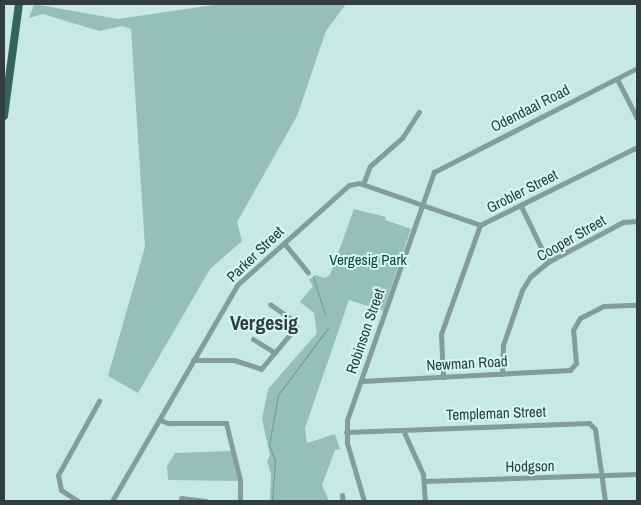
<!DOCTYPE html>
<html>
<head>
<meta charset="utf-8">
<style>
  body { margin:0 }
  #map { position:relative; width:641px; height:505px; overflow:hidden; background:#c6eae3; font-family:"Archivo Narrow",sans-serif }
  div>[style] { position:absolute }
  .green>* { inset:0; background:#96bfb7 }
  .stream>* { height:1px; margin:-0.5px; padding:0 0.5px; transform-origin:0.5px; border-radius:0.5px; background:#629f95 }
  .minor>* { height:5px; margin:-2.5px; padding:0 2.5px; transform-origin:2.5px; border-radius:2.5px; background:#849d98 }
  .primary>* { height:8px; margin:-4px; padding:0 4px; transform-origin:4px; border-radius:4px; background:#32645c }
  span { translate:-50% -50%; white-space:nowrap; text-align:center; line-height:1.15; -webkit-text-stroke:4px #d3f8f1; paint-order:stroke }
  .street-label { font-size:15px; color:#313f3c }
  .park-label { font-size:15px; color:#0d453e }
  .district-label { font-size:20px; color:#313f3c; font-weight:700 }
  .frame { position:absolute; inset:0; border:5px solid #313f3c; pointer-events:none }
</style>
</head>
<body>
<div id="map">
  <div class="green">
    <i style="clip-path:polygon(34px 4px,118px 19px,220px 4px,346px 4px,326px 31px,297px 116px,237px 222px,242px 241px,210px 269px,138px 393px,108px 376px,145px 247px,131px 29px,122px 26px,99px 31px,43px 14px,29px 18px)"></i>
    <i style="clip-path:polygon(354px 209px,386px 217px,385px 220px,411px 229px,383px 311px,349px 300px,305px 428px,307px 443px,335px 434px,340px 449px,335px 450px,322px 485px,329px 501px,270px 501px,271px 474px,267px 461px,270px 455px,262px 419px,268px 389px,317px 333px,314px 313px,300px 302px,313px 286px,309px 280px,315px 275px,325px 278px,330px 275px)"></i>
    <i style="clip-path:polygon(231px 451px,238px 481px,168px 480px,167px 466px,175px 453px)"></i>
  </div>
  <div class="stream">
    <i style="left:313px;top:277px;width:39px;rotate:72deg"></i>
    <i style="left:272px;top:501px;width:41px;rotate:-85.8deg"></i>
    <i style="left:275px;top:460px;width:16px;rotate:-112deg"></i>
    <i style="left:269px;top:445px;width:51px;rotate:-79.8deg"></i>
    <i style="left:278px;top:395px;width:84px;rotate:-53.3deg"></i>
  </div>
  <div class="minor">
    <i style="left:617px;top:79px;width:44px;rotate:62.9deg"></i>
    <i style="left:363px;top:184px;width:19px;rotate:-69deg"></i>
    <i style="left:370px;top:166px;width:43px;rotate:-41.2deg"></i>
    <i style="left:402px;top:138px;width:31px;rotate:-57deg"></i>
    <i style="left:521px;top:206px;width:62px;rotate:64.3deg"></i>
    <i style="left:480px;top:225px;width:175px;rotate:-26.4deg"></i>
    <i style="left:284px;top:243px;width:38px;rotate:51deg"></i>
    <i style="left:253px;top:339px;width:26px;rotate:32deg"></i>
    <i style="left:193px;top:360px;width:41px"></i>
    <i style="left:234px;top:360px;width:28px;rotate:18deg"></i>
    <i style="left:261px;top:369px;width:55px;rotate:-50.2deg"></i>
    <i style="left:296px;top:327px;width:6px;rotate:-108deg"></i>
    <i style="left:294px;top:321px;width:29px;rotate:-145deg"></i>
    <i style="left:502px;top:374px;width:29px;rotate:-88deg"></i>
    <i style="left:503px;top:345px;width:58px;rotate:-70.9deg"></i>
    <i style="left:522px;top:290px;width:15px;rotate:-58deg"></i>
    <i style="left:530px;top:277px;width:23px;rotate:-40deg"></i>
    <i style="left:548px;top:262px;width:85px;rotate:-28.1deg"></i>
    <i style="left:623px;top:222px;width:14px;rotate:-4deg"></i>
    <i style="left:443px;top:377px;width:43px;rotate:-92.7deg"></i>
    <i style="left:441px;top:334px;width:116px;rotate:-70.3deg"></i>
    <i style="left:361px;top:381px;width:209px;rotate:-3deg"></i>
    <i style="left:570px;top:370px;width:9px;rotate:-49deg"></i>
    <i style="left:576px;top:363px;width:33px;rotate:-95deg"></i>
    <i style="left:573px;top:330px;width:14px;rotate:-60deg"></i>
    <i style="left:580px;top:318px;width:27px;rotate:-27deg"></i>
    <i style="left:604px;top:306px;width:33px;rotate:-2deg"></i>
    <i style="left:160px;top:420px;width:9px;rotate:21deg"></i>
    <i style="left:168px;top:423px;width:58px"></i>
    <i style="left:226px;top:423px;width:59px;rotate:76.2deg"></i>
    <i style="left:240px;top:480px;width:21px;rotate:90deg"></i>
    <i style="left:403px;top:430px;width:48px;rotate:65.6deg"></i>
    <i style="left:423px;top:474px;width:27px;rotate:86deg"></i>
    <i style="left:346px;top:432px;width:243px;rotate:-2.1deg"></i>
    <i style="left:589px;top:423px;width:8px;rotate:45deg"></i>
    <i style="left:595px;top:429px;width:73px;rotate:82.1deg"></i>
    <i style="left:424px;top:481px;width:213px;rotate:-1.9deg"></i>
    <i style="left:342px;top:495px;width:6px;rotate:81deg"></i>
    <i style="left:181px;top:498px;width:25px;rotate:7deg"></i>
    <i style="left:78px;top:501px;width:20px;rotate:-147deg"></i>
    <i style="left:61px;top:490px;width:15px;rotate:-101deg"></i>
    <i style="left:58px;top:475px;width:85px;rotate:-61deg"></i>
    <i style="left:112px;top:501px;width:250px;rotate:-59.9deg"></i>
    <i style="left:237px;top:285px;width:150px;rotate:-41.8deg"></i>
    <i style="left:349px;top:185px;width:10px;rotate:-11deg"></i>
    <i style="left:359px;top:183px;width:128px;rotate:19.1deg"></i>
    <i style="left:364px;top:501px;width:60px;rotate:-106.3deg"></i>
    <i style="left:347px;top:443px;width:23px;rotate:-90deg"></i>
    <i style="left:347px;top:420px;width:263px;rotate:-70.7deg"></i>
    <i style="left:434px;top:172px;width:228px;rotate:-27.1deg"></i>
  </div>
  <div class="primary">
    <i style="left:4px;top:116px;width:113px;rotate:-82.4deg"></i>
  </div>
  <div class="street-label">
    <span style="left:530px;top:108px;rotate:-27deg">Odendaal Road</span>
    <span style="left:522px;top:191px;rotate:-27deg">Grobler Street</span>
    <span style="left:571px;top:238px;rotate:-30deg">Cooper Street</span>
    <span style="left:255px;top:254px;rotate:-44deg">Parker Street</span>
    <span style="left:365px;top:331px;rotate:-71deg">Robinson Street</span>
    <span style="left:467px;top:363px;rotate:-3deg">Newman Road</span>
    <span style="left:496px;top:413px;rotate:-2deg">Templeman Street</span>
    <span style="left:530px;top:466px;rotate:-1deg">Hodgson</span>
  </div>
  <div class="park-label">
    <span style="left:368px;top:260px">Vergesig Park</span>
  </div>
  <div class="district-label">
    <span style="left:264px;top:322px">Vergesig</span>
  </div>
  <div class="frame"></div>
</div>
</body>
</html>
